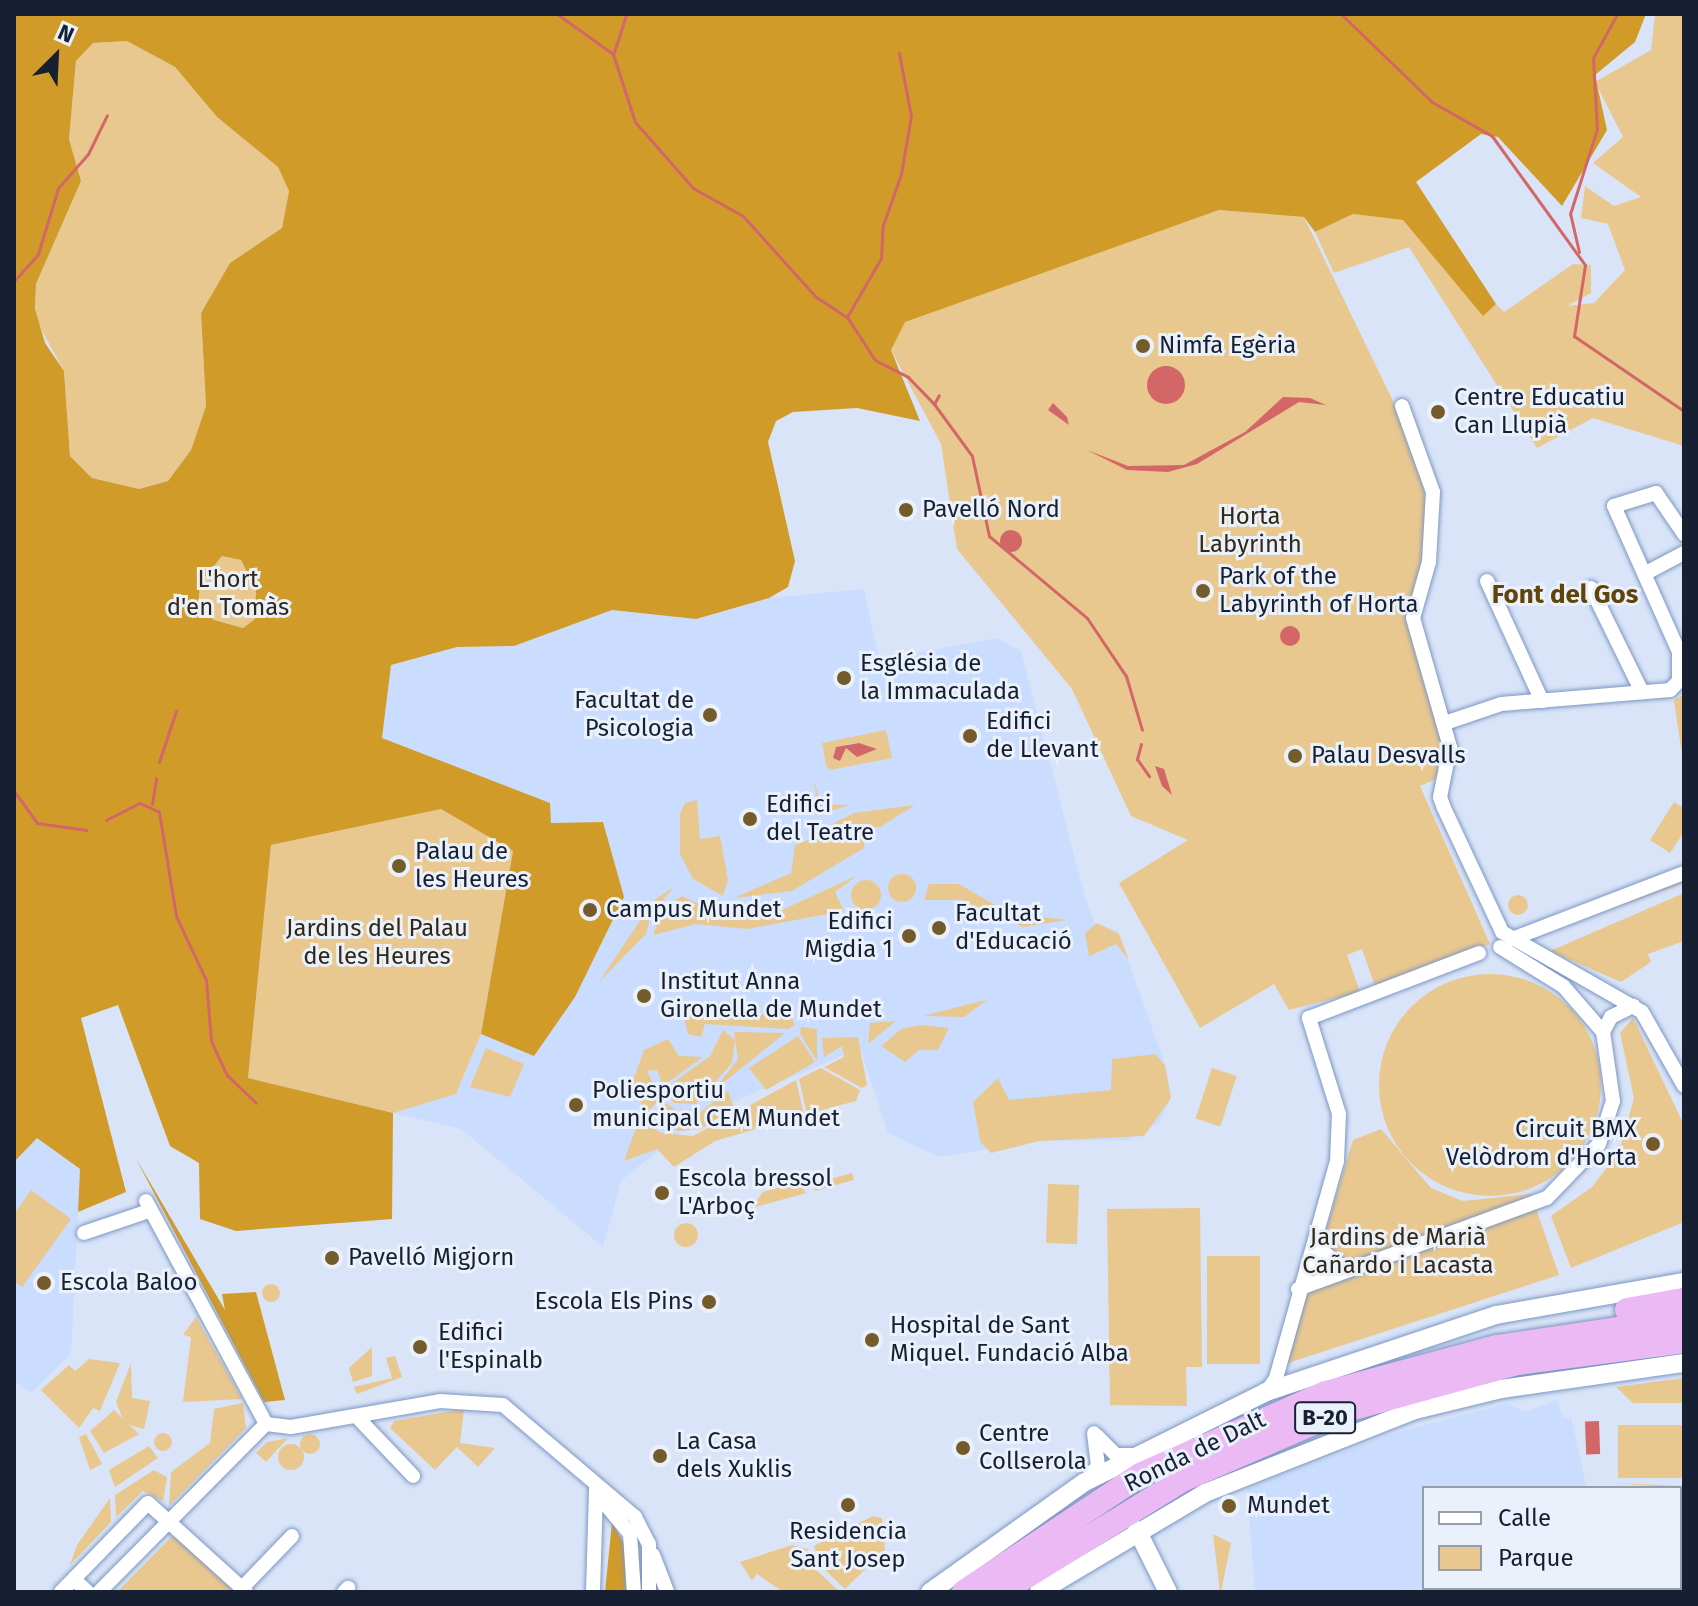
<!DOCTYPE html>
<html>
<head>
<meta charset="utf-8">
<style>
  body { margin:0 }
  #map { position:relative; width:1698px; height:1606px; overflow:hidden; background:#d9e4f8; font-family:"Fira Sans",sans-serif }
  div>[style] { position:absolute }
  .built>* { inset:0; background:#caddfe }
  .green>* { inset:0; background:#e9c88f; transform-origin:0 0 }
  .round { border-radius:50% }
  .forest>* { inset:0; background:#d19b2a }
  .water>* { inset:0; background:#d36768; transform-origin:0 0 }
  .stream>* { height:3px; margin:-1.5px; padding:0 1.5px; transform-origin:1.5px; border-radius:1.5px; background:#d36768 }
  .roads { filter:drop-shadow(0 0 2px #7d97c3) drop-shadow(0 0 2px #7d97c3) }
  .minor>* { height:14px; margin:-7px; padding:0 7px; transform-origin:7px; border-radius:7px; background:#fff }
  .tertiary>* { height:18px; margin:-9px; padding:0 9px; transform-origin:9px; border-radius:9px; background:#fff }
  .trunk>* { height:24px; margin:-12px; padding:0 12px; transform-origin:12px; border-radius:12px; background:#ebbaf4 }
  .dots>* { width:22px; height:22px; translate:-50% -50%; box-sizing:border-box; border:4px solid #ebf1fb; border-radius:50% }
  span { translate:-50% -50%; white-space:nowrap; text-align:center; line-height:1.15; -webkit-text-stroke:6px #ebf1fb; paint-order:stroke }
  .shield-label span { padding:2px 6px; background:#ebf1fb; border:2px solid; border-radius:6px; -webkit-text-stroke-width:0 }
  .shield-label { font-size:22px; color:#162032; font-weight:700 }
  .poi-label { font-size:24px; color:#162032 }
  .left { translate:0 -50%; text-align:left }
  .right { translate:-100% -50%; text-align:right }
  .park-label { font-size:24px; color:#322816 }
  .street-label { font-size:24px; color:#162032 }
  .neighbourhood-label { font-size:26px; color:#604408; font-weight:700 }
  .frame { position:absolute; inset:0; border:16px solid #162032; pointer-events:none }
  .legend { position:absolute; left:1422px; top:1486px; width:260px; height:104px; box-sizing:border-box; background:#ebf1fb; border:2px solid #969dab; margin:0; padding:10px 14px; list-style:none; font-size:24px; color:#162032 }
  .legend li { display:flex; align-items:center; gap:16px; height:40px }
  .legend b { width:40px; border:2px solid #969dab }
  .north { position:absolute; left:16px; top:16px; width:80px; height:80px; -webkit-text-stroke:6px #ebf1fb; paint-order:stroke; rotate:24deg; font-size:22px; font-weight:700; line-height:32px; text-align:center; color:#162032 }
  .north::after { content:''; display:block; margin:auto; width:28px; height:36px; background:#162032; clip-path:polygon(50% 0,100% 100%,50% 72%,0 100%) }
</style>
</head>
<body>
<div id="map">
  <div class="built">
    <i style="clip-path:polygon(864px 589px,879px 660px,997px 638px,1021px 651px,1085px 897px,1095px 923px,1118px 931px,1165px 1065px,1171px 1098px,1159px 1123px,1130px 1140px,1039px 1141px,939px 1157px,888px 1133px,860px 1048px,701px 1116px,621px 1181px,603px 1247px,461px 1129px,393px 1113px,392px 1219px,236px 1231px,200px 1219px,199px 1163px,170px 1146px,391px 665px,457px 647px,514px 646px,612px 610px,696px 619px,769px 598px)"></i>
    <i style="clip-path:polygon(36px 1137px,80px 1170px,71px 1354px,31px 1393px,14px 1381px,14px 1162px)"></i>
    <i style="clip-path:polygon(1557px 1400px,1563px 1418px,1571px 1417px,1587px 1488px,1424px 1488px,1424px 1588px,1528px 1588px,1255px 1592px,1247px 1489px,1391px 1434px,1508px 1403px,1524px 1412px)"></i>
  </div>
  <div class="green">
    <i style="clip-path:polygon(1655px 14px,1684px 14px,1684px 446px,1593px 418px,1537px 448px,1409px 247px,1334px 273px,1315px 232px,1353px 214px,1403px 220px,1483px 315px,1496px 304px,1504px 312px,1573px 264px,1591px 265px,1591px 293px,1567px 306px,1594px 303px,1625px 270px,1608px 224px,1581px 218px,1585px 186px,1614px 206px,1641px 197px,1593px 163px,1623px 137px,1595px 82px,1651px 50px)"></i>
    <i style="clip-path:polygon(127px 41px,175px 67px,217px 117px,278px 167px,289px 191px,282px 228px,230px 263px,201px 313px,206px 406px,191px 450px,168px 481px,139px 489px,92px 478px,70px 456px,64px 371px,35px 318px,36px 284px,81px 181px,69px 139px,76px 61px,93px 43px)"></i>
    <i style="clip-path:polygon(1219px 210px,1304px 217px,1423px 463px,1427px 548px,1409px 617px,1446px 746px,1436px 779px,1420px 786px,1490px 944px,1376px 989px,1362px 949px,1347px 955px,1360px 992px,1289px 1010px,1274px 984px,1200px 1028px,1119px 883px,1188px 840px,1131px 816px,1072px 689px,957px 549px,941px 444px,891px 350px,904px 321px)"></i>
    <i style="clip-path:polygon(222px 556px,241px 560px,256px 591px,255px 619px,243px 628px,214px 620px,198px 607px,200px 583px)"></i>
    <i style="clip-path:polygon(1684px 695px,1684px 768px,1674px 700px)"></i>
    <i style="clip-path:polygon(evenodd,886px 730px,892px 758px,830px 770px,826px 765px,822px 743px,886px 730px,856px 743px,877px 749px,860px 755px,846px 748px,833px 757px,836px 747px,856px 743px)"></i>
    <i style="clip-path:polygon(814px 778px,820px 804px,850px 805px,818px 815px)"></i>
    <i style="clip-path:polygon(697px 800px,700px 839px,720px 836px,728px 880px,723px 896px,693px 879px,680px 854px,680px 814px,685px 803px)"></i>
    <i style="clip-path:polygon(1674px 802px,1684px 808px,1684px 832px,1670px 853px,1650px 840px)"></i>
    <i style="clip-path:polygon(915px 805px,880px 827px,826px 827px,854px 813px)"></i>
    <i style="clip-path:polygon(441px 809px,513px 851px,481px 1034px,456px 1094px,393px 1113px,248px 1078px,271px 845px)"></i>
    <i style="clip-path:polygon(821px 835px,864px 838px,864px 848px,792px 891px,734px 898px,791px 873px,795px 845px)"></i>
    <i class="round" style="left:888px;top:874px;width:28px;height:28px"></i>
    <i style="clip-path:polygon(858px 875px,835px 892px,844px 911px,747px 929px,696px 924px,653px 935px,662px 911px,682px 896px,723px 915px,769px 916px)"></i>
    <i style="clip-path:polygon(1684px 878px,1684px 883px,1544px 933px)"></i>
    <i class="round" style="left:851px;top:880px;width:30px;height:30px"></i>
    <i style="clip-path:polygon(929px 884px,959px 884px,1009px 913px,1067px 920px,1023px 927px,961px 900px,924px 900px)"></i>
    <i style="clip-path:polygon(675px 886px,651px 914px,646px 934px,599px 982px,653px 901px)"></i>
    <i style="clip-path:polygon(1684px 893px,1684px 941px,1648px 954px,1651px 962px,1621px 982px,1550px 951px)"></i>
    <i class="round" style="left:1508px;top:895px;width:20px;height:20px"></i>
    <i style="clip-path:polygon(1097px 923px,1119px 934px,1129px 960px,1116px 944px,1089px 956px,1085px 933px)"></i>
    <i class="round" style="left:1379px;top:974px;width:222px;height:222px"></i>
    <i style="clip-path:polygon(987px 1000px,964px 1017px,923px 1016px,969px 1004px)"></i>
    <i style="clip-path:polygon(788px 1009px,795px 1025px,788px 1029px,705px 1024px,701px 1037px,688px 1034px,683px 1013px,751px 1017px)"></i>
    <i style="clip-path:polygon(1633px 1018px,1684px 1125px,1684px 1222px,1571px 1268px,1551px 1216px,1592px 1187px,1619px 1152px,1634px 1098px,1620px 1033px)"></i>
    <i style="clip-path:polygon(896px 1021px,868px 1044px,870px 1023px)"></i>
    <i style="clip-path:polygon(922px 1025px,949px 1028px,938px 1050px,919px 1050px,905px 1062px,881px 1046px,901px 1029px)"></i>
    <i style="clip-path:polygon(801px 1027px,817px 1029px,817px 1061px,800px 1034px)"></i>
    <i style="clip-path:polygon(723px 1030px,735px 1040px,732px 1063px,696px 1104px,674px 1103px,664px 1089px,710px 1056px)"></i>
    <i style="clip-path:polygon(734px 1032px,785px 1033px,713px 1091px,738px 1059px)"></i>
    <i style="clip-path:polygon(798px 1036px,815px 1062px,766px 1090px,749px 1068px)"></i>
    <i style="clip-path:polygon(858px 1037px,867px 1085px,862px 1088px,824px 1067px,844px 1057px,842px 1046px,824px 1057px,822px 1038px)"></i>
    <i style="clip-path:polygon(668px 1039px,679px 1056px,703px 1057px,663px 1086px,657px 1070px,647px 1071px,660px 1098px,647px 1113px,631px 1086px,644px 1050px)"></i>
    <i style="clip-path:polygon(486px 1048px,524px 1064px,510px 1097px,470px 1087px)"></i>
    <i style="clip-path:polygon(1155px 1054px,1165px 1065px,1171px 1098px,1144px 1136px,1039px 1141px,991px 1153px,980px 1141px,973px 1102px,998px 1078px,1009px 1100px,1111px 1090px,1112px 1059px)"></i>
    <i style="clip-path:polygon(821px 1068px,860px 1090px,856px 1101px,807px 1114px,799px 1079px)"></i>
    <i style="left:1212px;top:1068px;width:26px;height:53px;rotate:18deg"></i>
    <i style="clip-path:polygon(796px 1080px,804px 1115px,715px 1141px,674px 1167px,657px 1149px,624px 1161px,640px 1117px,661px 1133px,693px 1136px)"></i>
    <i style="clip-path:polygon(728px 1091px,734px 1108px,701px 1129px,678px 1131px,656px 1122px,693px 1118px)"></i>
    <i style="clip-path:polygon(662px 1101px,678px 1111px,700px 1108px,653px 1119px)"></i>
    <i style="clip-path:polygon(1381px 1129px,1431px 1188px,1463px 1201px,1531px 1194px,1559px 1275px,1285px 1364px,1353px 1140px)"></i>
    <i style="left:852px;top:1173px;width:7px;height:41px;rotate:74deg"></i>
    <i style="clip-path:polygon(799px 1182px,806px 1193px,723px 1216px,751px 1208px,763px 1192px)"></i>
    <i style="left:1048px;top:1184px;width:31px;height:59px;rotate:2deg"></i>
    <i style="clip-path:polygon(31px 1190px,71px 1219px,22px 1287px,14px 1281px,14px 1214px)"></i>
    <i style="clip-path:polygon(1200px 1208px,1202px 1367px,1186px 1367px,1187px 1406px,1110px 1405px,1107px 1209px)"></i>
    <i class="round" style="left:674px;top:1223px;width:24px;height:24px"></i>
    <i style="left:1207px;top:1256px;width:53px;height:108px"></i>
    <i class="round" style="left:262px;top:1284px;width:18px;height:18px"></i>
    <i style="clip-path:polygon(196px 1317px,242px 1399px,183px 1402px,191px 1337px,183px 1335px)"></i>
    <i style="clip-path:polygon(372px 1347px,372px 1376px,353px 1382px,349px 1368px)"></i>
    <i style="clip-path:polygon(395px 1356px,402px 1377px,357px 1394px,354px 1387px,392px 1378px,386px 1358px)"></i>
    <i style="clip-path:polygon(89px 1359px,120px 1363px,100px 1411px,93px 1408px,79px 1428px,41px 1390px,69px 1365px,75px 1371px)"></i>
    <i style="clip-path:polygon(131px 1363px,132px 1398px,150px 1401px,144px 1429px,125px 1424px,116px 1402px)"></i>
    <i style="clip-path:polygon(1684px 1378px,1684px 1403px,1633px 1403px,1616px 1387px)"></i>
    <i style="clip-path:polygon(243px 1403px,246px 1428px,169px 1506px,171px 1472px,210px 1443px,214px 1409px)"></i>
    <i style="clip-path:polygon(464px 1409px,460px 1443px,495px 1448px,478px 1467px,457px 1447px,435px 1470px,390px 1428px,394px 1421px)"></i>
    <i style="clip-path:polygon(114px 1410px,139px 1434px,104px 1453px,90px 1431px)"></i>
    <i style="left:1684px;top:1425px;width:53px;height:66px;rotate:90deg"></i>
    <i class="round" style="left:154px;top:1433px;width:18px;height:18px"></i>
    <i style="clip-path:polygon(86px 1434px,102px 1464px,90px 1470px,79px 1437px)"></i>
    <i class="round" style="left:300px;top:1434px;width:20px;height:20px"></i>
    <i style="clip-path:polygon(288px 1438px,266px 1462px,256px 1453px,267px 1442px)"></i>
    <i class="round" style="left:278px;top:1444px;width:26px;height:26px"></i>
    <i style="clip-path:polygon(149px 1446px,158px 1458px,115px 1487px,109px 1470px)"></i>
    <i style="clip-path:polygon(154px 1470px,167px 1477px,163px 1501px,143px 1491px,116px 1517px,115px 1495px)"></i>
    <i style="clip-path:polygon(1612px 1483px,1684px 1486px,1684px 1592px,1619px 1588px,1680px 1588px,1680px 1488px)"></i>
    <i style="clip-path:polygon(110px 1498px,111px 1522px,70px 1565px,77px 1545px)"></i>
    <i style="clip-path:polygon(873px 1516px,882px 1518px,885px 1550px,845px 1589px,820px 1565px,814px 1546px)"></i>
    <i style="clip-path:polygon(1213px 1534px,1231px 1543px,1221px 1592px,1220px 1592px)"></i>
    <i style="clip-path:polygon(172px 1536px,177px 1538px,235px 1592px,117px 1592px)"></i>
    <i style="clip-path:polygon(792px 1545px,807px 1549px,814px 1568px,840px 1592px,783px 1592px,757px 1574px,752px 1581px,740px 1562px)"></i>
  </div>
  <div class="forest">
    <i style="clip-path:polygon(evenodd,14px 14px,1646px 14px,1635px 42px,1595px 75px,1607px 130px,1562px 206px,1498px 137px,1481px 134px,1416px 182px,1496px 304px,1483px 316px,1403px 220px,1353px 214px,1315px 232px,1304px 217px,1219px 210px,905px 322px,891px 350px,920px 421px,857px 408px,793px 412px,776px 421px,768px 442px,795px 561px,788px 587px,769px 598px,696px 619px,612px 610px,514px 646px,457px 647px,391px 665px,382px 738px,550px 803px,551px 823px,603px 822px,624px 897px,575px 997px,534px 1056px,481px 1034px,513px 851px,441px 809px,271px 845px,248px 1078px,393px 1113px,392px 1219px,236px 1231px,200px 1219px,199px 1163px,170px 1146px,118px 1005px,81px 1018px,126px 1192px,78px 1212px,80px 1169px,37px 1138px,14px 1162px,14px 14px,127px 41px,175px 67px,217px 117px,278px 167px,289px 191px,282px 228px,230px 263px,201px 313px,206px 406px,191px 450px,168px 481px,139px 489px,92px 478px,70px 456px,64px 371px,45px 343px,35px 309px,36px 284px,81px 181px,69px 139px,76px 61px,93px 43px,127px 41px,14px 14px,222px 556px,241px 560px,256px 591px,255px 619px,243px 628px,214px 620px,198px 607px,200px 583px,222px 556px)"></i>
    <i style="clip-path:polygon(135px 1157px,225px 1310px,222px 1294px,256px 1292px,285px 1400px,264px 1402px)"></i>
    <i style="clip-path:polygon(612px 1522px,624px 1544px,626px 1592px,605px 1592px)"></i>
  </div>
  <div class="water">
    <i class="round" style="left:1147px;top:366px;width:38px;height:38px"></i>
    <i style="clip-path:polygon(1283px 397px,1310px 398px,1326px 405px,1299px 402px,1197px 464px,1168px 472px,1127px 470px,1087px 450px,1128px 466px,1184px 465px,1245px 432px)"></i>
    <i style="clip-path:polygon(1053px 403px,1067px 417px,1069px 425px,1048px 410px)"></i>
    <i class="round" style="left:1000px;top:530px;width:22px;height:22px"></i>
    <i class="round" style="left:1280px;top:626px;width:20px;height:20px"></i>
    <i style="clip-path:polygon(859px 743px,877px 749px,857px 757px,846px 748px,840px 761px,833px 758px,836px 747px)"></i>
    <i style="clip-path:polygon(1155px 766px,1164px 769px,1172px 795px,1162px 786px)"></i>
    <i style="left:1599px;top:1421px;width:33px;height:14px;rotate:88deg"></i>
  </div>
  <div class="stream">
    <i style="left:557px;top:14px;width:69px;rotate:35.5deg"></i>
    <i style="left:613px;top:54px;width:71px;rotate:72.1deg"></i>
    <i style="left:635px;top:122px;width:88px;rotate:48.7deg"></i>
    <i style="left:693px;top:188px;width:57px;rotate:29.2deg"></i>
    <i style="left:743px;top:216px;width:109px;rotate:48deg"></i>
    <i style="left:816px;top:297px;width:37px;rotate:33deg"></i>
    <i style="left:847px;top:317px;width:51px;rotate:56.9deg"></i>
    <i style="left:875px;top:360px;width:37px;rotate:27deg"></i>
    <i style="left:908px;top:377px;width:37px;rotate:46deg"></i>
    <i style="left:934px;top:404px;width:64px;rotate:53.8deg"></i>
    <i style="left:972px;top:456px;width:82px;rotate:78deg"></i>
    <i style="left:989px;top:536px;width:128px;rotate:39.9deg"></i>
    <i style="left:1087px;top:618px;width:70px;rotate:56.1deg"></i>
    <i style="left:1126px;top:676px;width:56px;rotate:73.5deg"></i>
    <i style="left:1341px;top:14px;width:127px;rotate:44deg"></i>
    <i style="left:1432px;top:102px;width:69px;rotate:29.5deg"></i>
    <i style="left:1492px;top:136px;width:159px;rotate:54.2deg"></i>
    <i style="left:1585px;top:265px;width:72px;rotate:98.8deg"></i>
    <i style="left:1574px;top:336px;width:133px;rotate:34.3deg"></i>
    <i style="left:614px;top:52px;width:40px;rotate:-72deg"></i>
    <i style="left:1579px;top:252px;width:39px;rotate:-103deg"></i>
    <i style="left:1570px;top:214px;width:89px;rotate:-72.4deg"></i>
    <i style="left:1597px;top:129px;width:71px;rotate:-93.2deg"></i>
    <i style="left:1593px;top:58px;width:50px;rotate:-61.4deg"></i>
    <i style="left:14px;top:281px;width:36px;rotate:-48deg"></i>
    <i style="left:38px;top:254px;width:69px;rotate:-73.1deg"></i>
    <i style="left:58px;top:188px;width:45px;rotate:-48.6deg"></i>
    <i style="left:88px;top:154px;width:43px;rotate:-64deg"></i>
    <i style="left:847px;top:317px;width:68px;rotate:-60deg"></i>
    <i style="left:881px;top:258px;width:33px;rotate:-87deg"></i>
    <i style="left:883px;top:225px;width:54px;rotate:-70.6deg"></i>
    <i style="left:901px;top:174px;width:59px;rotate:-80.2deg"></i>
    <i style="left:911px;top:116px;width:64px;rotate:-100.8deg"></i>
    <i style="left:934px;top:404px;width:10px;rotate:-61deg"></i>
    <i style="left:1141px;top:744px;width:16px;rotate:105deg"></i>
    <i style="left:1137px;top:759px;width:21px;rotate:55deg"></i>
    <i style="left:159px;top:762px;width:54px;rotate:-71.6deg"></i>
    <i style="left:14px;top:791px;width:39px;rotate:54deg"></i>
    <i style="left:37px;top:823px;width:50px;rotate:8deg"></i>
    <i style="left:152px;top:804px;width:26px;rotate:-81deg"></i>
    <i style="left:106px;top:820px;width:38px;rotate:-27deg"></i>
    <i style="left:140px;top:803px;width:21px;rotate:25deg"></i>
    <i style="left:159px;top:812px;width:105px;rotate:80.7deg"></i>
    <i style="left:176px;top:916px;width:71px;rotate:64.9deg"></i>
    <i style="left:206px;top:980px;width:61px;rotate:85.3deg"></i>
    <i style="left:211px;top:1041px;width:38px;rotate:65deg"></i>
    <i style="left:227px;top:1075px;width:40px;rotate:44deg"></i>
  </div>
  <div class="roads">
    <div class="minor">
      <i style="left:1402px;top:406px;width:91px;rotate:70.2deg"></i>
      <i style="left:1433px;top:492px;width:70px;rotate:93.3deg"></i>
      <i style="left:1429px;top:562px;width:58px;rotate:105.9deg"></i>
      <i style="left:1413px;top:618px;width:134px;rotate:74deg"></i>
      <i style="left:1450px;top:747px;width:51px;rotate:101.3deg"></i>
      <i style="left:1440px;top:797px;width:12px;rotate:70deg"></i>
      <i style="left:1444px;top:808px;width:137px;rotate:64.9deg"></i>
      <i style="left:1502px;top:932px;width:161px;rotate:29.7deg"></i>
      <i style="left:1642px;top:1012px;width:85px;rotate:60.4deg"></i>
      <i style="left:1646px;top:573px;width:43px;rotate:-27.8deg"></i>
      <i style="left:1487px;top:581px;width:132px;rotate:65.4deg"></i>
      <i style="left:1591px;top:588px;width:116px;rotate:63.9deg"></i>
      <i style="left:1445px;top:723px;width:59px;rotate:-18.7deg"></i>
      <i style="left:1501px;top:704px;width:170px;rotate:-4.7deg"></i>
      <i style="left:1670px;top:690px;width:13px;rotate:-45deg"></i>
      <i style="left:1679px;top:681px;width:29px;rotate:-90deg"></i>
      <i style="left:1679px;top:652px;width:160px;rotate:-114deg"></i>
      <i style="left:1614px;top:506px;width:44px;rotate:-17.2deg"></i>
      <i style="left:1656px;top:493px;width:50px;rotate:55.7deg"></i>
      <i style="left:1512px;top:939px;width:184px;rotate:-21deg"></i>
      <i style="left:1603px;top:1032px;width:17px;rotate:-62deg"></i>
      <i style="left:1611px;top:1017px;width:25px;rotate:-27deg"></i>
      <i style="left:146px;top:1201px;width:253px;rotate:61.7deg"></i>
      <i style="left:84px;top:1233px;width:65px;rotate:-18.7deg"></i>
      <i style="left:1318px;top:1233px;width:17px;rotate:80deg"></i>
      <i style="left:1321px;top:1250px;width:33px;rotate:39deg"></i>
      <i style="left:1298px;top:1289px;width:265px;rotate:-20.1deg"></i>
      <i style="left:1547px;top:1198px;width:75px;rotate:-46.1deg"></i>
      <i style="left:1599px;top:1144px;width:45px;rotate:-72deg"></i>
      <i style="left:1613px;top:1101px;width:70px;rotate:-98.2deg"></i>
      <i style="left:1603px;top:1032px;width:61px;rotate:-131deg"></i>
      <i style="left:1563px;top:986px;width:74px;rotate:-148.2deg"></i>
      <i style="left:1266px;top:1392px;width:17px;rotate:-54deg"></i>
      <i style="left:1276px;top:1378px;width:225px;rotate:-74.3deg"></i>
      <i style="left:1337px;top:1161px;width:47px;rotate:-87.6deg"></i>
      <i style="left:1339px;top:1114px;width:101px;rotate:-107.4deg"></i>
      <i style="left:1309px;top:1018px;width:182px;rotate:-20.9deg"></i>
      <i style="left:358px;top:1418px;width:80px;rotate:46.5deg"></i>
      <i style="left:266px;top:1424px;width:25px;rotate:7deg"></i>
      <i style="left:291px;top:1427px;width:151px;rotate:-9.9deg"></i>
      <i style="left:440px;top:1401px;width:63px;rotate:3.6deg"></i>
      <i style="left:503px;top:1405px;width:173px;rotate:40.3deg"></i>
      <i style="left:635px;top:1517px;width:30px;rotate:63deg"></i>
      <i style="left:649px;top:1544px;width:48px;rotate:90deg"></i>
      <i style="left:1097px;top:1436px;width:27px;rotate:45deg"></i>
      <i style="left:1116px;top:1455px;width:16px"></i>
      <i style="left:1087px;top:1480px;width:18px;rotate:-52deg"></i>
      <i style="left:1098px;top:1466px;width:33px;rotate:-97deg"></i>
      <i style="left:596px;top:1493px;width:53px;rotate:50.3deg"></i>
      <i style="left:630px;top:1534px;width:58px;rotate:86.1deg"></i>
      <i style="left:653px;top:1555px;width:40px;rotate:69deg"></i>
      <i style="left:75px;top:1580px;width:18px;rotate:43deg"></i>
      <i style="left:242px;top:1588px;width:72px;rotate:-46.1deg"></i>
      <i style="left:61px;top:1592px;width:124px;rotate:-45.7deg"></i>
      <i style="left:148px;top:1503px;width:132px;rotate:42.2deg"></i>
      <i style="left:99px;top:1592px;width:237px;rotate:-45.2deg"></i>
      <i style="left:344px;top:1592px;width:6px;rotate:-45deg"></i>
      <i style="left:593px;top:1592px;width:104px;rotate:-88.3deg"></i>
    </div>
    <div class="tertiary">
      <i style="left:1137px;top:1530px;width:69px;rotate:63.4deg"></i>
      <i style="left:930px;top:1592px;width:190px;rotate:-35.4deg"></i>
      <i style="left:1085px;top:1482px;width:202px;rotate:-26.4deg"></i>
      <i style="left:1266px;top:1392px;width:243px;rotate:-18.5deg"></i>
      <i style="left:1496px;top:1315px;width:191px;rotate:-10deg"></i>
      <i style="left:1039px;top:1592px;width:193px;rotate:-30.8deg"></i>
      <i style="left:1205px;top:1493px;width:226px;rotate:-21.6deg"></i>
      <i style="left:1415px;top:1410px;width:89px;rotate:-13.7deg"></i>
      <i style="left:1501px;top:1389px;width:185px;rotate:-8.1deg"></i>
    </div>
    <div class="trunk">
      <i style="left:1627px;top:1310px;width:58px;rotate:-10deg"></i>
      <i style="left:964px;top:1592px;width:211px;rotate:-33.6deg"></i>
      <i style="left:1140px;top:1475px;width:203px;rotate:-23.8deg"></i>
      <i style="left:1326px;top:1393px;width:177px;rotate:-15.1deg"></i>
      <i style="left:1497px;top:1347px;width:189px;rotate:-8.5deg"></i>
      <i style="left:1001px;top:1592px;width:213px;rotate:-31.7deg"></i>
      <i style="left:1182px;top:1480px;width:171px;rotate:-23.4deg"></i>
      <i style="left:1339px;top:1412px;width:185px;rotate:-15.4deg"></i>
      <i style="left:1517px;top:1363px;width:168px;rotate:-7.5deg"></i>
    </div>
  </div>
  <div class="dots">
    <i style="left:1143px;top:346px;background:#745b2c"></i>
    <i style="left:1438px;top:412px;background:#745b2c"></i>
    <i style="left:906px;top:510px;background:#745b2c"></i>
    <i style="left:1203px;top:591px;background:#745b2c"></i>
    <i style="left:844px;top:678px;background:#745b2c"></i>
    <i style="left:710px;top:715px;background:#745b2c"></i>
    <i style="left:970px;top:736px;background:#745b2c"></i>
    <i style="left:1295px;top:756px;background:#745b2c"></i>
    <i style="left:750px;top:819px;background:#745b2c"></i>
    <i style="left:399px;top:866px;background:#745b2c"></i>
    <i style="left:590px;top:910px;background:#745b2c"></i>
    <i style="left:939px;top:928px;background:#745b2c"></i>
    <i style="left:909px;top:936px;background:#745b2c"></i>
    <i style="left:644px;top:996px;background:#745b2c"></i>
    <i style="left:576px;top:1105px;background:#745b2c"></i>
    <i style="left:1653px;top:1144px;background:#745b2c"></i>
    <i style="left:662px;top:1193px;background:#745b2c"></i>
    <i style="left:332px;top:1258px;background:#745b2c"></i>
    <i style="left:44px;top:1283px;background:#745b2c"></i>
    <i style="left:709px;top:1302px;background:#745b2c"></i>
    <i style="left:872px;top:1340px;background:#745b2c"></i>
    <i style="left:420px;top:1347px;background:#745b2c"></i>
    <i style="left:963px;top:1448px;background:#745b2c"></i>
    <i style="left:660px;top:1456px;background:#745b2c"></i>
    <i style="left:848px;top:1505px;background:#745b2c"></i>
    <i style="left:1229px;top:1506px;background:#745b2c"></i>
  </div>
  <div class="shield-label">
    <span style="left:1325px;top:1418px">B-20</span>
  </div>
  <div class="poi-label">
    <span class="left" style="left:1159px;top:346px">Nimfa Egèria</span>
    <span class="left" style="left:1454px;top:412px">Centre Educatiu<br>Can Llupià</span>
    <span class="left" style="left:922px;top:510px">Pavelló Nord</span>
    <span class="left" style="left:1219px;top:591px">Park of the<br>Labyrinth of Horta</span>
    <span class="left" style="left:860px;top:678px">Església de<br>la Immaculada</span>
    <span class="right" style="left:694px;top:715px">Facultat de<br>Psicologia</span>
    <span class="left" style="left:986px;top:736px">Edifici<br>de Llevant</span>
    <span class="left" style="left:1311px;top:756px">Palau Desvalls</span>
    <span class="left" style="left:766px;top:819px">Edifici<br>del Teatre</span>
    <span class="left" style="left:415px;top:866px">Palau de<br>les Heures</span>
    <span class="left" style="left:606px;top:910px">Campus Mundet</span>
    <span class="left" style="left:955px;top:928px">Facultat<br>d'Educació</span>
    <span class="right" style="left:893px;top:936px">Edifici<br>Migdia 1</span>
    <span class="left" style="left:660px;top:996px">Institut Anna<br>Gironella de Mundet</span>
    <span class="left" style="left:592px;top:1105px">Poliesportiu<br>municipal CEM Mundet</span>
    <span class="right" style="left:1637px;top:1144px">Circuit BMX<br>Velòdrom d'Horta</span>
    <span class="left" style="left:678px;top:1193px">Escola bressol<br>L'Arboç</span>
    <span class="left" style="left:348px;top:1258px">Pavelló Migjorn</span>
    <span class="left" style="left:60px;top:1283px">Escola Baloo</span>
    <span class="right" style="left:693px;top:1302px">Escola Els Pins</span>
    <span class="left" style="left:890px;top:1340px">Hospital de Sant<br>Miquel. Fundació Alba</span>
    <span class="left" style="left:438px;top:1347px">Edifici<br>l'Espinalb</span>
    <span class="left" style="left:979px;top:1448px">Centre<br>Collserola</span>
    <span class="left" style="left:676px;top:1456px">La Casa<br>dels Xuklis</span>
    <span class="left" style="left:1247px;top:1506px">Mundet</span>
    <span style="left:848px;top:1546px">Residencia<br>Sant Josep</span>
  </div>
  <div class="park-label">
    <span style="left:1250px;top:531px">Horta<br>Labyrinth</span>
    <span style="left:228px;top:594px">L'hort<br>d'en Tomàs</span>
    <span style="left:377px;top:943px">Jardins del Palau<br>de les Heures</span>
    <span style="left:1398px;top:1252px">Jardins de Marià<br>Cañardo i Lacasta</span>
  </div>
  <div class="street-label">
    <span style="left:1195px;top:1452px;rotate:-26deg">Ronda de Dalt</span>
  </div>
  <div class="neighbourhood-label">
    <span style="left:1565px;top:595px">Font del Gos</span>
  </div>
  <div class="frame"></div>
  <ul class="legend">
  <li><b style="height:10px;background:#fff"></b>Calle</li>
  <li><b style="height:22px;background:#e9c88f"></b>Parque</li>
  </ul>
  <div class="north">N</div>
</div>
</body>
</html>
